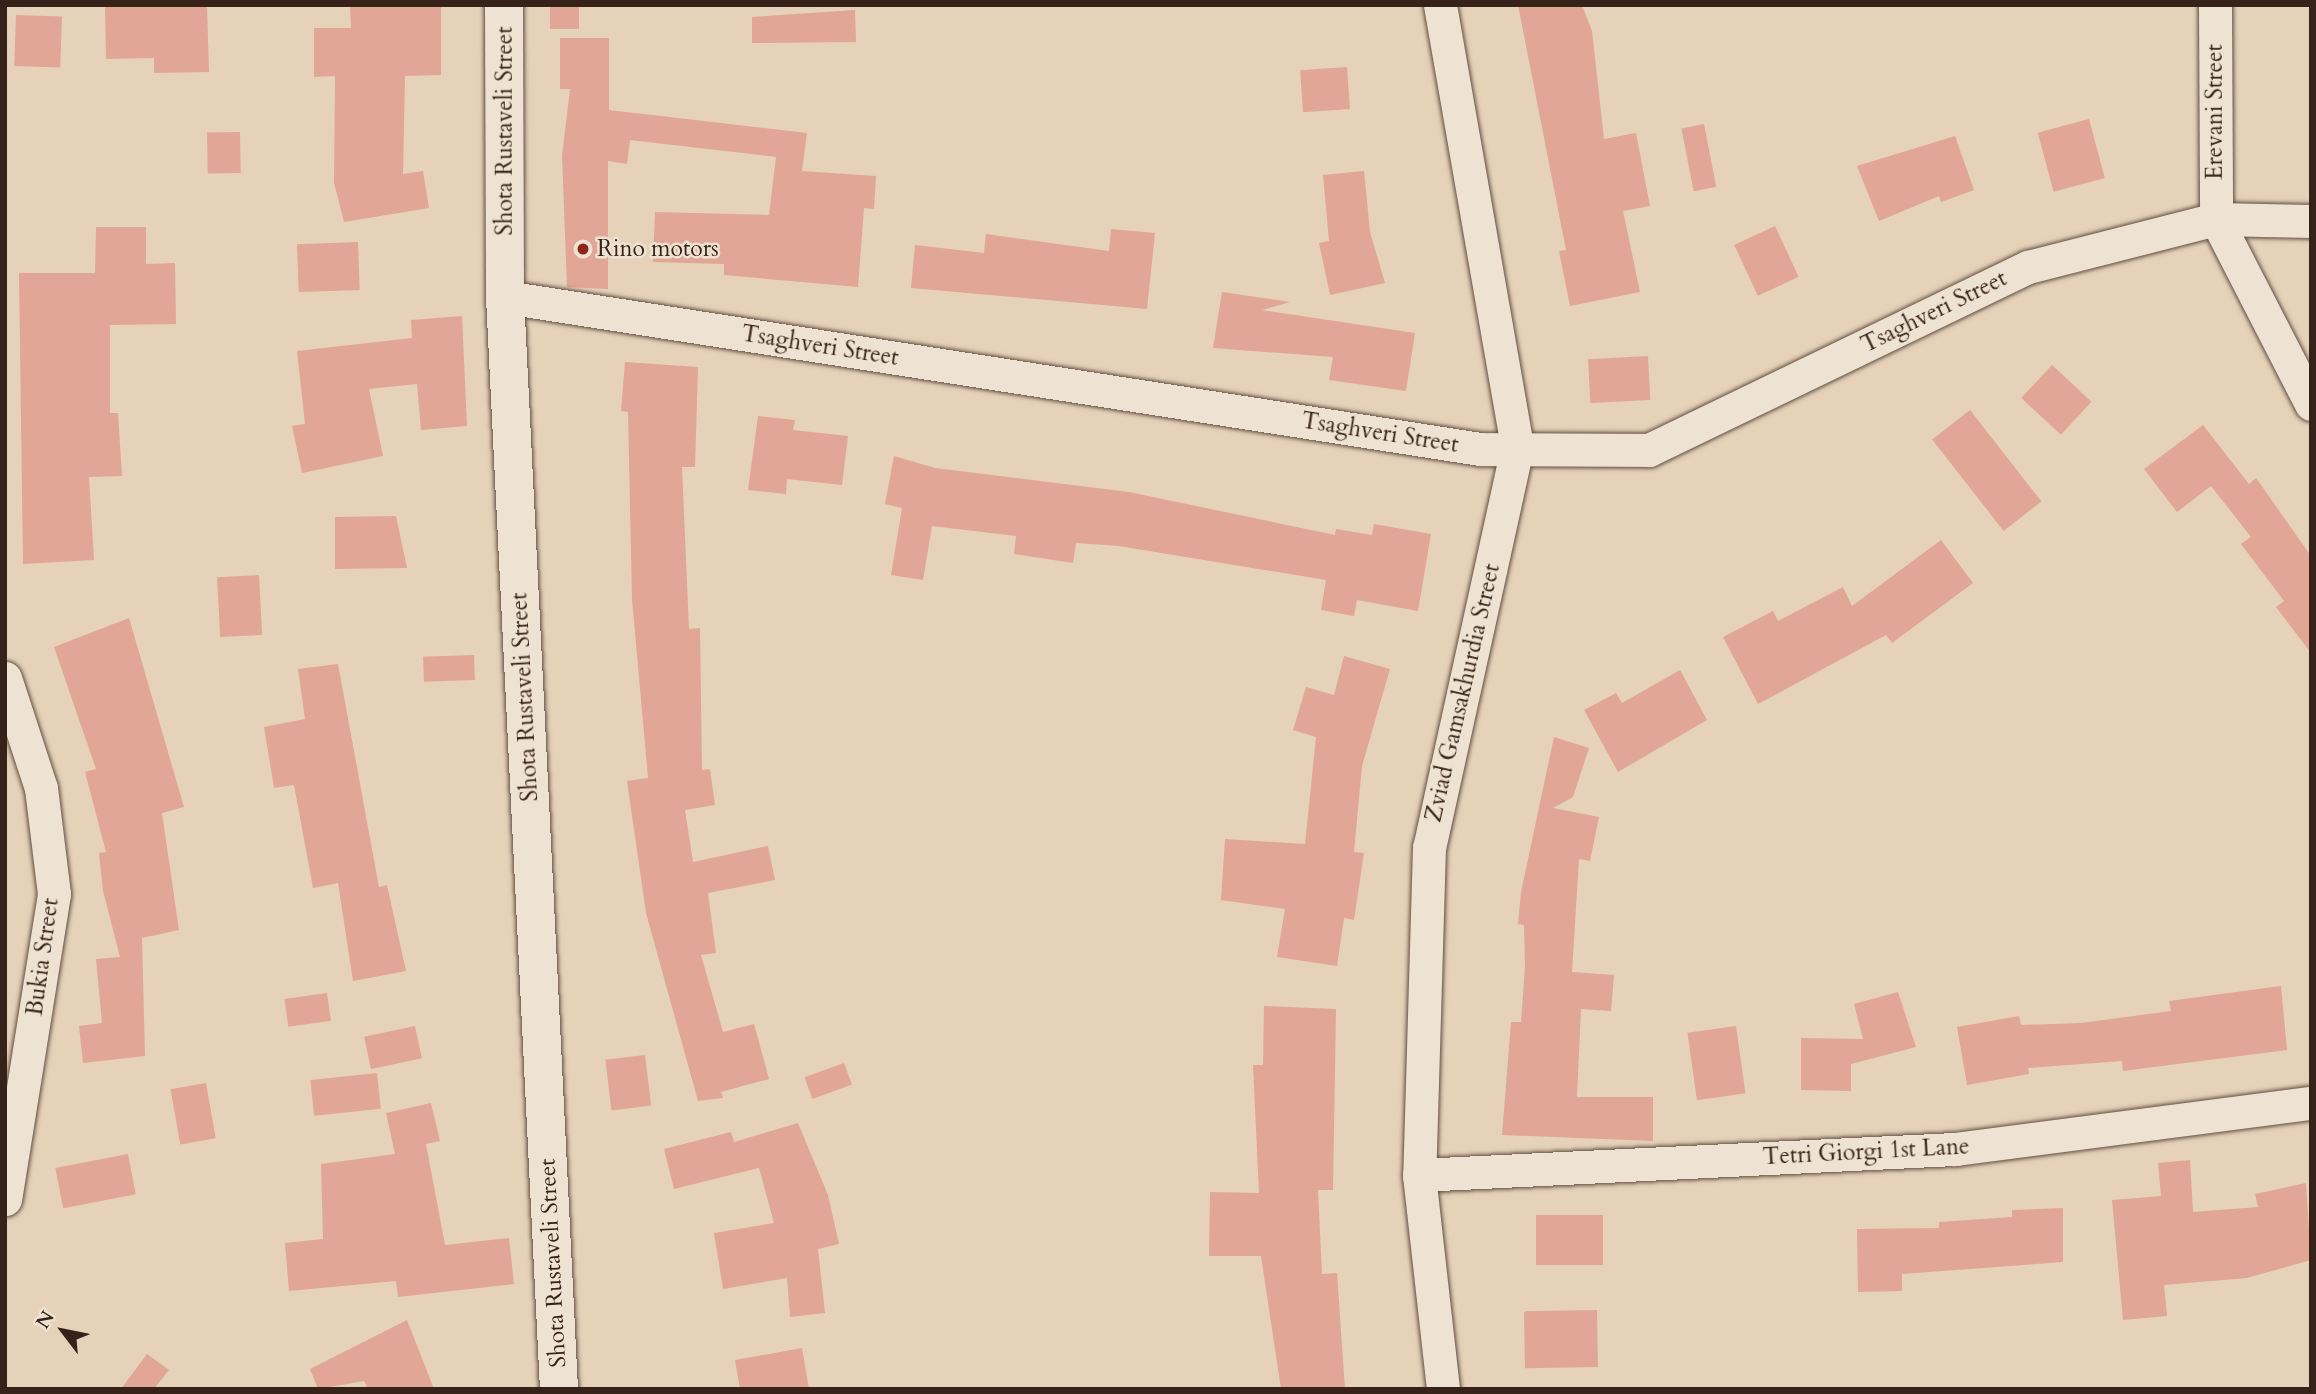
<!DOCTYPE html>
<html>
<head>
<meta charset="utf-8">
<style>
  body { margin:0 }
  #map { position:relative; width:2316px; height:1394px; overflow:hidden; background:#e5d2b9; font-family:Cardo,serif }
  div>[style] { position:absolute }
  .building>* { inset:0; background:#e1a695; transform-origin:0 0 }
  .roads { filter:drop-shadow(0 0 2px #624e40) drop-shadow(0 0 2px #624e40) }
  .minor>* { height:33px; margin:-16.5px; padding:0 16.5px; transform-origin:16.5px; border-radius:16.5px; background:#eee2d2 }
  .secondary>* { height:38px; margin:-19px; padding:0 19px; transform-origin:19px; border-radius:19px; background:#eee2d2 }
  .dots>* { width:19px; height:19px; translate:-50% -50%; box-sizing:border-box; border:4px solid #eee2d2; border-radius:50% }
  span { translate:-50% -50%; white-space:nowrap; text-align:center; line-height:1.15; -webkit-text-stroke:5px #eee2d2; paint-order:stroke }
  .street-label { font-size:23px; color:#362218 }
  .poi-label { font-size:23px; color:#362218 }
  .left { translate:0 -50%; text-align:left }
  .frame { position:absolute; inset:0; border:7px solid #362218; pointer-events:none }
  .north { position:absolute; left:28px; top:1296px; width:70px; height:70px; -webkit-text-stroke:5px #eee2d2; paint-order:stroke; rotate:302deg; font-size:19px; font-weight:700; line-height:28px; text-align:center; color:#362218 }
  .north::after { content:''; display:block; margin:auto; width:24px; height:32px; background:#362218; clip-path:polygon(50% 0,100% 100%,50% 72%,0 100%) }
</style>
</head>
<body>
<div id="map">
  <div class="building">
    <i style="clip-path:polygon(105px 5px,207px 7px,209px 72px,154px 73px,154px 58px,106px 59px)"></i>
    <i style="clip-path:polygon(350px 5px,441px 5px,441px 75px,405px 76px,403px 174px,423px 171px,429px 208px,344px 222px,334px 183px,335px 76px,314px 77px,314px 28px,351px 28px)"></i>
    <i style="left:550px;top:5px;width:29px;height:24px"></i>
    <i style="clip-path:polygon(1518px 5px,1582px 5px,1592px 31px,1604px 139px,1636px 133px,1650px 206px,1623px 211px,1640px 292px,1570px 306px,1559px 251px,1566px 250px)"></i>
    <i style="clip-path:polygon(855px 10px,856px 42px,752px 43px,752px 17px)"></i>
    <i style="left:16px;top:15px;width:46px;height:51px;rotate:2deg"></i>
    <i style="clip-path:polygon(560px 38px,609px 38px,609px 110px,807px 133px,802px 171px,876px 176px,874px 209px,864px 208px,858px 287px,724px 275px,724px 264px,653px 262px,655px 212px,769px 215px,776px 157px,630px 140px,627px 164px,608px 161px,608px 289px,567px 287px,562px 156px,570px 89px,560px 89px)"></i>
    <i style="left:1347px;top:67px;width:42px;height:47px;rotate:86deg"></i>
    <i style="left:2089px;top:119px;width:61px;height:53px;rotate:75deg"></i>
    <i style="left:1704px;top:124px;width:64px;height:23px;rotate:79deg"></i>
    <i style="left:240px;top:132px;width:41px;height:33px;rotate:89deg"></i>
    <i style="clip-path:polygon(1955px 136px,1974px 190px,1941px 202px,1939px 196px,1879px 221px,1857px 166px)"></i>
    <i style="clip-path:polygon(1364px 171px,1370px 232px,1385px 283px,1330px 295px,1319px 243px,1329px 241px,1323px 175px)"></i>
    <i style="left:1775px;top:226px;width:56px;height:45px;rotate:65deg"></i>
    <i style="clip-path:polygon(96px 227px,146px 227px,146px 264px,175px 263px,176px 324px,110px 325px,110px 413px,118px 413px,122px 476px,89px 477px,94px 560px,23px 564px,19px 273px,95px 273px)"></i>
    <i style="clip-path:polygon(1111px 229px,1155px 233px,1147px 309px,911px 288px,915px 245px,984px 253px,986px 234px,1109px 251px)"></i>
    <i style="left:358px;top:242px;width:48px;height:61px;rotate:88deg"></i>
    <i style="clip-path:polygon(1222px 292px,1290px 302px,1262px 310px,1415px 333px,1406px 391px,1329px 380px,1333px 357px,1213px 348px)"></i>
    <i style="clip-path:polygon(462px 316px,467px 426px,421px 430px,417px 384px,369px 389px,383px 456px,302px 473px,292px 426px,305px 424px,297px 351px,412px 338px,411px 320px)"></i>
    <i style="left:1648px;top:356px;width:44px;height:60px;rotate:87deg"></i>
    <i style="clip-path:polygon(625px 362px,698px 367px,695px 467px,682px 467px,689px 629px,700px 628px,702px 770px,710px 769px,715px 805px,685px 810px,693px 862px,768px 846px,775px 880px,708px 893px,716px 953px,701px 955px,723px 1032px,754px 1024px,769px 1079px,721px 1092px,723px 1098px,698px 1101px,646px 913px,627px 781px,648px 778px,632px 599px,628px 412px,621px 411px)"></i>
    <i style="left:2052px;top:365px;width:54px;height:45px;rotate:43deg"></i>
    <i style="left:1970px;top:410px;width:116px;height:48px;rotate:52deg"></i>
    <i style="clip-path:polygon(758px 416px,795px 420px,793px 430px,848px 436px,842px 485px,787px 479px,786px 494px,748px 490px)"></i>
    <i style="clip-path:polygon(2203px 425px,2249px 484px,2256px 478px,2311px 556px,2311px 653px,2276px 607px,2284px 601px,2241px 544px,2251px 537px,2211px 486px,2177px 512px,2144px 469px)"></i>
    <i style="clip-path:polygon(894px 456px,935px 468px,1129px 492px,1335px 535px,1336px 529px,1372px 535px,1374px 524px,1431px 534px,1418px 611px,1357px 600px,1354px 616px,1321px 610px,1326px 580px,1119px 546px,1076px 543px,1073px 563px,1014px 554px,1016px 536px,932px 526px,923px 580px,891px 575px,902px 508px,885px 504px)"></i>
    <i style="clip-path:polygon(396px 516px,407px 568px,335px 569px,335px 517px)"></i>
    <i style="clip-path:polygon(1941px 540px,1973px 583px,1892px 643px,1886px 635px,1758px 704px,1723px 637px,1773px 611px,1778px 621px,1843px 587px,1852px 606px)"></i>
    <i style="left:259px;top:575px;width:60px;height:42px;rotate:87deg"></i>
    <i style="clip-path:polygon(129px 618px,184px 807px,162px 813px,179px 930px,142px 938px,145px 1056px,83px 1063px,79px 1026px,102px 1023px,96px 959px,120px 957px,103px 891px,99px 853px,106px 852px,85px 772px,96px 769px,54px 647px)"></i>
    <i style="left:474px;top:655px;width:25px;height:51px;rotate:88deg"></i>
    <i style="clip-path:polygon(1344px 656px,1390px 669px,1362px 766px,1354px 852px,1364px 853px,1354px 920px,1344px 918px,1337px 966px,1277px 957px,1285px 909px,1221px 900px,1225px 839px,1305px 844px,1316px 737px,1293px 730px,1306px 687px,1334px 695px)"></i>
    <i style="clip-path:polygon(338px 664px,379px 887px,387px 885px,406px 971px,353px 981px,338px 883px,313px 888px,294px 785px,274px 788px,264px 727px,305px 719px,298px 669px)"></i>
    <i style="clip-path:polygon(1680px 670px,1707px 720px,1618px 772px,1584px 710px,1616px 693px,1622px 703px)"></i>
    <i style="clip-path:polygon(1554px 737px,1589px 748px,1573px 797px,1553px 808px,1599px 817px,1590px 861px,1579px 859px,1572px 972px,1614px 975px,1611px 1011px,1581px 1009px,1577px 1097px,1653px 1097px,1653px 1141px,1502px 1135px,1511px 1022px,1521px 1022px,1525px 966px,1524px 925px,1518px 924px,1521px 892px)"></i>
    <i style="clip-path:polygon(2281px 986px,2287px 1050px,2123px 1071px,2122px 1061px,2028px 1068px,2029px 1074px,1967px 1085px,1957px 1027px,2019px 1016px,2021px 1025px,2081px 1023px,2171px 1011px,2169px 1001px)"></i>
    <i style="clip-path:polygon(1898px 992px,1916px 1047px,1851px 1064px,1851px 1091px,1801px 1090px,1801px 1038px,1863px 1039px,1854px 1004px)"></i>
    <i style="left:327px;top:993px;width:28px;height:43px;rotate:82deg"></i>
    <i style="clip-path:polygon(1264px 1006px,1336px 1009px,1333px 1190px,1318px 1190px,1322px 1274px,1337px 1273px,1345px 1389px,1281px 1389px,1261px 1256px,1209px 1256px,1210px 1192px,1259px 1193px,1253px 1065px,1263px 1065px)"></i>
    <i style="left:415px;top:1026px;width:33px;height:52px;rotate:78deg"></i>
    <i style="left:1736px;top:1026px;width:68px;height:49px;rotate:82deg"></i>
    <i style="left:645px;top:1055px;width:51px;height:40px;rotate:83deg"></i>
    <i style="left:844px;top:1063px;width:23px;height:42px;rotate:70deg"></i>
    <i style="left:377px;top:1073px;width:36px;height:67px;rotate:84deg"></i>
    <i style="left:206px;top:1083px;width:56px;height:36px;rotate:80deg"></i>
    <i style="clip-path:polygon(431px 1103px,440px 1141px,426px 1144px,445px 1245px,509px 1238px,514px 1284px,398px 1297px,396px 1281px,289px 1291px,285px 1243px,323px 1239px,321px 1164px,395px 1154px,386px 1113px)"></i>
    <i style="clip-path:polygon(798px 1123px,828px 1195px,839px 1244px,818px 1249px,825px 1313px,790px 1317px,787px 1278px,723px 1289px,714px 1233px,774px 1223px,759px 1168px,674px 1189px,664px 1149px,731px 1132px,734px 1142px)"></i>
    <i style="left:128px;top:1154px;width:41px;height:74px;rotate:79deg"></i>
    <i style="clip-path:polygon(2190px 1160px,2193px 1212px,2258px 1207px,2255px 1194px,2306px 1183px,2311px 1260px,2247px 1278px,2164px 1285px,2167px 1316px,2123px 1320px,2112px 1200px,2161px 1196px,2158px 1163px)"></i>
    <i style="clip-path:polygon(2063px 1208px,2063px 1262px,1902px 1274px,1902px 1291px,1858px 1292px,1857px 1229px,1939px 1228px,1939px 1222px,2012px 1217px,2012px 1210px)"></i>
    <i style="left:1536px;top:1215px;width:67px;height:50px"></i>
    <i style="left:1597px;top:1310px;width:57px;height:73px;rotate:89deg"></i>
    <i style="clip-path:polygon(407px 1320px,434px 1389px,368px 1389px,364px 1381px,318px 1389px,310px 1369px)"></i>
    <i style="clip-path:polygon(802px 1348px,809px 1389px,740px 1389px,735px 1360px)"></i>
    <i style="clip-path:polygon(147px 1354px,169px 1370px,154px 1389px,121px 1389px)"></i>
  </div>
  <div class="roads">
    <div class="minor">
      <i style="left:1440px;top:5px;width:450px;rotate:80.1deg"></i>
      <i style="left:1517px;top:448px;width:409px;rotate:102.4deg"></i>
      <i style="left:1429px;top:847px;width:328px;rotate:91.7deg"></i>
      <i style="left:1419px;top:1175px;width:215px;rotate:83.6deg"></i>
      <i style="left:2215px;top:5px;width:214px;rotate:89.7deg"></i>
      <i style="left:2216px;top:219px;width:208px;rotate:62.8deg"></i>
      <i style="left:505px;top:297px;width:987px;rotate:8.86deg"></i>
      <i style="left:1480px;top:449px;width:169px;rotate:0.3deg"></i>
      <i style="left:1649px;top:450px;width:421px;rotate:-25.8deg"></i>
      <i style="left:2028px;top:267px;width:194px;rotate:-14.3deg"></i>
      <i style="left:2216px;top:219px;width:95px;rotate:1.2deg"></i>
      <i style="left:5px;top:678px;width:116px;rotate:71.9deg"></i>
      <i style="left:41px;top:788px;width:107px;rotate:83deg"></i>
      <i style="left:54px;top:894px;width:309px;rotate:99.1deg"></i>
      <i style="left:1419px;top:1175px;width:537px;rotate:-2.78deg"></i>
      <i style="left:1955px;top:1149px;width:359px;rotate:-7.4deg"></i>
    </div>
    <div class="secondary">
      <i style="left:504px;top:5px;width:292px;rotate:89.8deg"></i>
      <i style="left:505px;top:297px;width:1093px;rotate:87.17deg"></i>
    </div>
  </div>
  <div class="dots">
    <i style="left:583px;top:249px;background:#8f2418"></i>
  </div>
  <div class="street-label">
    <span style="left:2215px;top:112px;rotate:-90deg">Erevani Street</span>
    <span style="left:505px;top:131px;rotate:-90deg">Shota Rustaveli Street</span>
    <span style="left:1934px;top:312px;rotate:-26deg">Tsaghveri Street</span>
    <span style="left:820px;top:346px;rotate:9deg">Tsaghveri Street</span>
    <span style="left:1380px;top:433px;rotate:9deg">Tsaghveri Street</span>
    <span style="left:1463px;top:693px;rotate:-77deg">Zviad Gamsakhurdia Street</span>
    <span style="left:525px;top:697px;rotate:-93deg">Shota Rustaveli Street</span>
    <span style="left:43px;top:957px;rotate:-82deg">Bukia Street</span>
    <span style="left:1866px;top:1152px;rotate:-3deg">Tetri Giorgi 1st Lane</span>
    <span style="left:553px;top:1263px;rotate:-93deg">Shota Rustaveli Street</span>
  </div>
  <div class="poi-label">
    <span class="left" style="left:597px;top:249px">Rino motors</span>
  </div>
  <div class="frame"></div>
  <div class="north">N</div>
</div>
</body>
</html>
